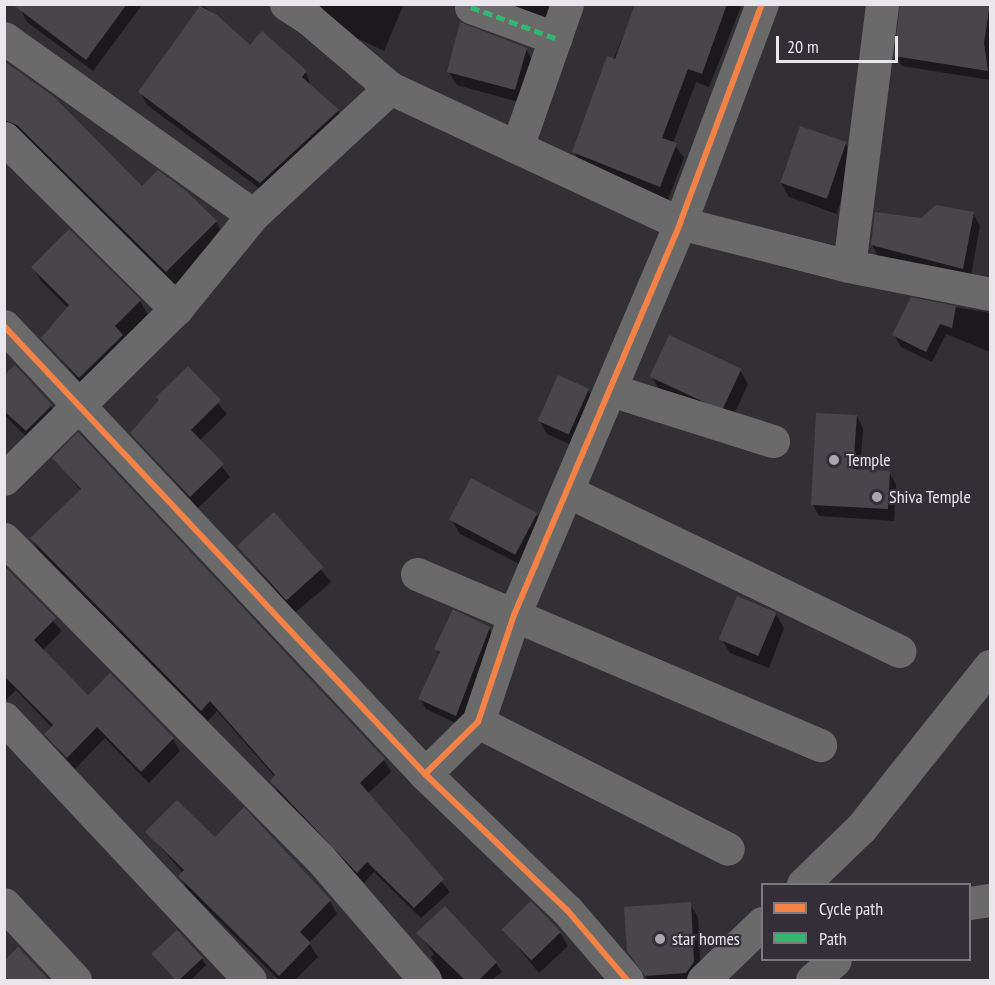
<!DOCTYPE html>
<html>
<head>
<meta charset="utf-8">
<style>
  body { margin:0 }
  #map { position:relative; width:995px; height:985px; overflow:hidden; background:#333035; font-family:"PT Sans Narrow",sans-serif }
  div>[style] { position:absolute }
  .shadow>* { inset:0; background:#0007; transform-origin:0 0 }
  .building>* { inset:0; background:#48464a; transform-origin:0 0 }
  .minor>* { height:33px; margin:-16.5px; padding:0 16.5px; transform-origin:16.5px; border-radius:16.5px; background:#6b6a6b }
  .quiet>* { height:4.5px; margin-top:-2.25px; transform-origin:0; background:repeating-linear-gradient(90deg,#33b770 0 9px,transparent 0 13.5px) }
  .cycleway>* { height:6px; margin:-3px; padding:0 3px; transform-origin:3px; border-radius:3px; background:#f48246 }
  .dots>* { width:16px; height:16px; translate:-50% -50%; box-sizing:border-box; border:3px solid #332e37; border-radius:50% }
  span { translate:-50% -50%; white-space:nowrap; text-align:center; line-height:1.15; -webkit-text-stroke:4.5px #332e37; paint-order:stroke }
  .poi-label { font-size:18px; color:#e9e6ec }
  .left { translate:0 -50%; text-align:left }
  .frame { position:absolute; inset:0; border:6px solid #e9e6ec; pointer-events:none }
  .legend { position:absolute; left:761px; top:883px; width:210px; height:78px; box-sizing:border-box; background:#332e37; border:2px solid #7c787f; margin:0; padding:8px 10px; list-style:none; font-size:18px; color:#e9e6ec }
  .legend li { display:flex; align-items:center; gap:12px; height:30px }
  .legend b { width:30px; border:2px solid #7c787f }
  .scale { position:absolute; left:776px; top:36px; width:122px; height:27px; box-sizing:border-box; border:3px solid #e9e6ec; border-top:0; padding-left:8px; font-size:18px; line-height:21px; white-space:nowrap; color:#e9e6ec; -webkit-text-stroke:4px #332e37; paint-order:stroke }
</style>
</head>
<body>
<div id="map">
  <div class="shadow">
    <i style="clip-path:polygon(25px 4px,141px 4px,142px 5px,93px 71px,27px 22px,21px 10px)"></i>
    <i style="clip-path:polygon(309px 4px,404px 4px,384px 51px,346px 33px)"></i>
    <i style="clip-path:polygon(463px 4px,570px 4px,553px 30px)"></i>
    <i style="clip-path:polygon(637px 4px,742px 4px,709px 87px,696px 82px,673px 143px,684px 158px,668px 200px,582px 166px,574px 152px)"></i>
    <i style="clip-path:polygon(901px 4px,990px 4px,990px 80px,902px 66px,896px 56px)"></i>
    <i style="clip-path:polygon(203px 5px,250px 47px,306px 72px,311px 87px,338px 111px,345px 124px,268px 195px,147px 105px,140px 92px)"></i>
    <i style="clip-path:polygon(526px 49px,534px 63px,522px 103px,457px 85px,449px 72px)"></i>
    <i style="clip-path:polygon(4px 63px,142px 188px,184px 191px,216px 222px,224px 236px,174px 285px,4px 124px)"></i>
    <i style="clip-path:polygon(845px 143px,853px 157px,837px 214px,789px 197px,781px 183px)"></i>
    <i style="clip-path:polygon(973px 213px,980px 226px,970px 281px,879px 258px,872px 245px,921px 220px)"></i>
    <i style="clip-path:polygon(33px 267px,140px 301px,148px 315px,88px 391px,43px 338px,68px 308px,41px 281px)"></i>
    <i style="clip-path:polygon(911px 299px,990px 313px,990px 352px,946px 334px,932px 362px,901px 347px,894px 335px)"></i>
    <i style="clip-path:polygon(188px 368px,227px 414px,200px 440px,230px 477px,198px 508px,132px 433px)"></i>
    <i style="clip-path:polygon(740px 370px,748px 384px,732px 419px,660px 391px,652px 377px)"></i>
    <i style="clip-path:polygon(4px 378px,51px 406px,59px 419px,34px 444px,4px 415px)"></i>
    <i style="clip-path:polygon(588px 390px,596px 404px,578px 448px,547px 434px,539px 420px)"></i>
    <i style="clip-path:polygon(857px 416px,863px 428px,860px 471px,890px 473px,896px 485px,894px 521px,819px 516px,813px 505px)"></i>
    <i style="clip-path:polygon(78px 434px,384px 760px,391px 772px,367px 794px,450px 892px,421px 918px,374px 872px,364px 883px,278px 792px,272px 781px,275px 777px,217px 711px,208px 721px,38px 550px,32px 539px,81px 491px,54px 458px)"></i>
    <i style="left:274px;top:514px;width:89px;height:48px;rotate:50deg"></i>
    <i style="clip-path:polygon(536px 514px,544px 528px,527px 568px,460px 534px,452px 520px)"></i>
    <i style="clip-path:polygon(4px 568px,62px 631px,42px 651px,88px 697px,173px 739px,180px 751px,149px 783px,105px 738px,75px 769px,46px 734px,52px 728px,16px 690px,4px 702px)"></i>
    <i style="clip-path:polygon(776px 614px,784px 628px,769px 668px,730px 653px,722px 640px)"></i>
    <i style="clip-path:polygon(489px 628px,495px 639px,462px 726px,426px 709px,420px 699px,440px 656px,436px 649px)"></i>
    <i style="clip-path:polygon(147px 832px,215px 839px,330px 901px,337px 914px,309px 943px,318px 957px,295px 980px,279px 980px,187px 889px,180px 876px,183px 873px)"></i>
    <i style="clip-path:polygon(690px 904px,698px 917px,701px 977px,698px 980px,648px 980px,628px 951px)"></i>
    <i style="clip-path:polygon(503px 929px,560px 933px,568px 946px,539px 973px)"></i>
    <i style="clip-path:polygon(418px 933px,496px 963px,502px 972px,492px 980px,444px 980px,431px 957px,434px 954px)"></i>
    <i style="clip-path:polygon(155px 956px,202px 959px,206px 965px,191px 980px,177px 980px)"></i>
  </div>
  <div class="building">
    <i style="clip-path:polygon(12px 4px,127px 4px,86px 60px)"></i>
    <i style="clip-path:polygon(635px 4px,727px 4px,702px 74px,688px 69px,662px 138px,677px 143px,660px 187px,572px 152px,607px 56px,615px 59px)"></i>
    <i style="clip-path:polygon(900px 4px,990px 4px,984px 43px,988px 71px,894px 56px)"></i>
    <i style="clip-path:polygon(200px 6px,217px 15px,250px 45px,262px 31px,307px 71px,302px 77px,339px 110px,260px 183px,138px 92px)"></i>
    <i style="clip-path:polygon(460px 22px,527px 48px,515px 90px,447px 72px)"></i>
    <i style="clip-path:polygon(4px 61px,53px 96px,142px 186px,158px 170px,185px 190px,217px 221px,166px 272px,17px 125px,4px 120px)"></i>
    <i style="left:800px;top:126px;width:49px;height:60px;rotate:19deg"></i>
    <i style="clip-path:polygon(936px 205px,974px 212px,963px 269px,871px 245px,875px 212px,921px 218px)"></i>
    <i style="clip-path:polygon(69px 229px,141px 300px,115px 326px,123px 335px,79px 378px,41px 338px,69px 305px,31px 267px)"></i>
    <i style="clip-path:polygon(911px 297px,956px 306px,952px 328px,940px 324px,926px 352px,892px 335px)"></i>
    <i style="left:669px;top:335px;width:80px;height:46px;rotate:25deg"></i>
    <i style="clip-path:polygon(15px 365px,52px 405px,26px 431px,4px 411px,4px 375px)"></i>
    <i style="clip-path:polygon(188px 366px,221px 400px,191px 430px,224px 464px,190px 497px,130px 433px,159px 400px,156px 397px)"></i>
    <i style="left:558px;top:375px;width:34px;height:50px;rotate:24deg"></i>
    <i style="clip-path:polygon(816px 413px,857px 415px,853px 469px,890px 471px,888px 509px,811px 505px)"></i>
    <i style="clip-path:polygon(78px 432px,385px 759px,360px 783px,444px 879px,414px 908px,367px 862px,357px 873px,270px 781px,275px 775px,210px 701px,201px 711px,30px 538px,81px 489px,52px 458px)"></i>
    <i style="left:471px;top:478px;width:75px;height:47px;rotate:28deg"></i>
    <i style="left:274px;top:512px;width:74px;height:50px;rotate:48deg"></i>
    <i style="clip-path:polygon(4px 566px,56px 618px,34px 640px,88px 695px,110px 673px,174px 738px,141px 772px,97px 727px,67px 758px,44px 734px,53px 725px,4px 676px)"></i>
    <i style="left:737px;top:596px;width:43px;height:47px;rotate:23deg"></i>
    <i style="clip-path:polygon(453px 609px,490px 627px,456px 716px,418px 699px,440px 652px,434px 649px)"></i>
    <i style="clip-path:polygon(177px 800px,215px 837px,244px 807px,331px 900px,300px 932px,311px 943px,279px 976px,178px 876px,184px 870px,145px 832px)"></i>
    <i style="left:531px;top:901px;width:43px;height:41px;rotate:46deg"></i>
    <i style="clip-path:polygon(691px 902px,694px 962px,686px 973px,645px 976px,627px 951px,624px 907px)"></i>
    <i style="clip-path:polygon(445px 906px,497px 962px,478px 981px,466px 981px,416px 933px)"></i>
    <i style="left:177px;top:930px;width:38px;height:35px;rotate:47deg"></i>
    <i style="clip-path:polygon(18px 947px,50px 981px,4px 981px,4px 961px)"></i>
  </div>
  <div class="minor">
    <i style="left:286px;top:4px;width:27px;rotate:33deg"></i>
    <i style="left:309px;top:19px;width:106px;rotate:40.4deg"></i>
    <i style="left:390px;top:88px;width:320px;rotate:25deg"></i>
    <i style="left:680px;top:223px;width:174px;rotate:14.3deg"></i>
    <i style="left:849px;top:266px;width:144px;rotate:11.2deg"></i>
    <i style="left:471px;top:7px;width:90px;rotate:20.3deg"></i>
    <i style="left:4px;top:38px;width:305px;rotate:35.4deg"></i>
    <i style="left:4px;top:138px;width:243px;rotate:44.8deg"></i>
    <i style="left:517px;top:147px;width:151px;rotate:-70.7deg"></i>
    <i style="left:849px;top:266px;width:264px;rotate:-82.8deg"></i>
    <i style="left:4px;top:326px;width:615px;rotate:46.78deg"></i>
    <i style="left:425px;top:774px;width:197px;rotate:43.8deg"></i>
    <i style="left:567px;top:910px;width:92px;rotate:49.4deg"></i>
    <i style="left:611px;top:390px;width:170px;rotate:17.5deg"></i>
    <i style="left:4px;top:479px;width:242px;rotate:-44.7deg"></i>
    <i style="left:176px;top:309px;width:122px;rotate:-50.7deg"></i>
    <i style="left:253px;top:215px;width:187px;rotate:-42.8deg"></i>
    <i style="left:567px;top:491px;width:369px;rotate:25.7deg"></i>
    <i style="left:4px;top:539px;width:448px;rotate:45.3deg"></i>
    <i style="left:319px;top:857px;width:162px;rotate:49.2deg"></i>
    <i style="left:417px;top:574px;width:438px;rotate:23deg"></i>
    <i style="left:4px;top:718px;width:359px;rotate:46.8deg"></i>
    <i style="left:478px;top:722px;width:280px;rotate:26.9deg"></i>
    <i style="left:425px;top:774px;width:74px;rotate:-44.5deg"></i>
    <i style="left:478px;top:722px;width:113px;rotate:-71.4deg"></i>
    <i style="left:514px;top:615px;width:426px;rotate:-67deg"></i>
    <i style="left:680px;top:223px;width:234px;rotate:-69.5deg"></i>
    <i style="left:803px;top:884px;width:81px;rotate:-44deg"></i>
    <i style="left:861px;top:828px;width:207px;rotate:-51.5deg"></i>
    <i style="left:970px;top:903px;width:20px;rotate:-9deg"></i>
    <i style="left:4px;top:904px;width:104px;rotate:46.9deg"></i>
    <i style="left:703px;top:980px;width:82px;rotate:-44deg"></i>
    <i style="left:812px;top:980px;width:30px;rotate:-41deg"></i>
  </div>
  <div class="quiet">
    <i style="left:471px;top:7px;width:90px;rotate:20.3deg"></i>
  </div>
  <div class="cycleway">
    <i style="left:4px;top:326px;width:615px;rotate:46.78deg"></i>
    <i style="left:425px;top:774px;width:197px;rotate:43.8deg"></i>
    <i style="left:567px;top:910px;width:92px;rotate:49.4deg"></i>
    <i style="left:425px;top:774px;width:74px;rotate:-44.5deg"></i>
    <i style="left:478px;top:722px;width:113px;rotate:-71.4deg"></i>
    <i style="left:514px;top:615px;width:426px;rotate:-67deg"></i>
    <i style="left:680px;top:223px;width:234px;rotate:-69.5deg"></i>
  </div>
  <div class="dots">
    <i style="left:834px;top:460px;background:#a9a6ac"></i>
    <i style="left:877px;top:497px;background:#a9a6ac"></i>
    <i style="left:660px;top:939px;background:#a9a6ac"></i>
  </div>
  <div class="poi-label">
    <span class="left" style="left:846px;top:460px">Temple</span>
    <span class="left" style="left:889px;top:497px">Shiva Temple</span>
    <span class="left" style="left:672px;top:939px">star homes</span>
  </div>
  <div class="frame"></div>
  <ul class="legend">
  <li><b style="height:8px;background:#f48246"></b>Cycle path</li>
  <li><b style="height:8px;background:#33b770"></b>Path</li>
  </ul>
  <div class="scale">20 m</div>
</div>
</body>
</html>
